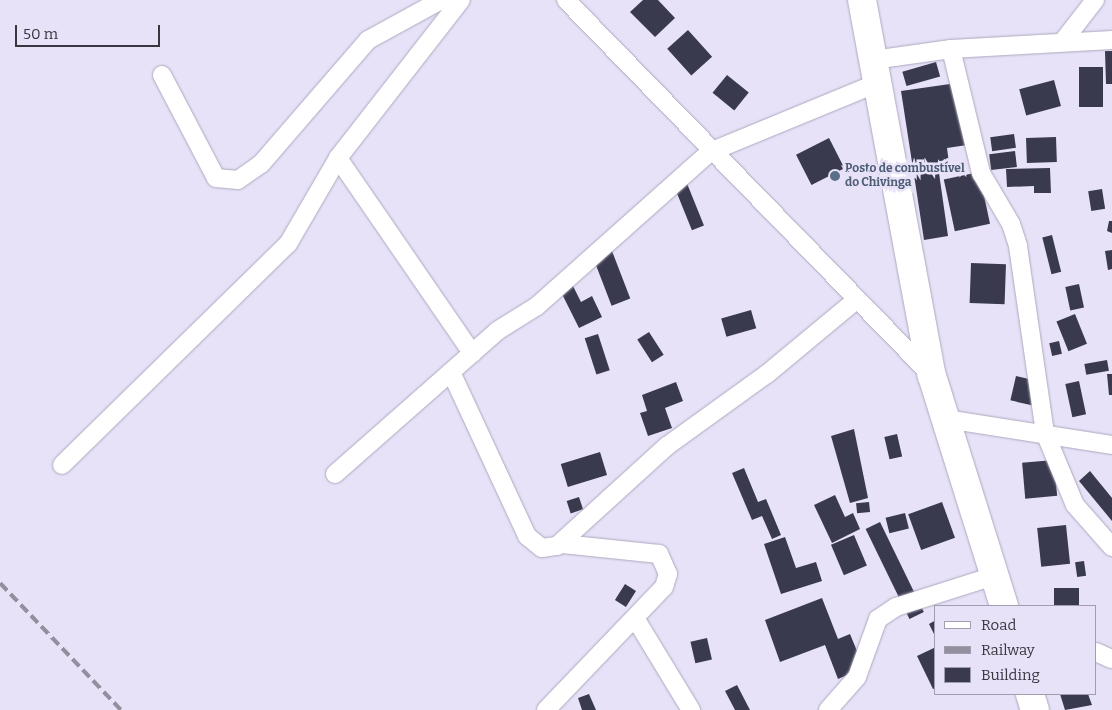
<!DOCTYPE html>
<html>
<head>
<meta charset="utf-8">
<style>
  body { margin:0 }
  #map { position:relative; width:1112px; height:710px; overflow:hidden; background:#e8e2f9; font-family:Bitter,serif }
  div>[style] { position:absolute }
  .building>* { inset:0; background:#393a4d; transform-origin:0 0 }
  .roads { filter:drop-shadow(0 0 1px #ada8be) drop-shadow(0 0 1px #ada8be) }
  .street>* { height:18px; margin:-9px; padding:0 9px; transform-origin:9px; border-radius:9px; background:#fff }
  .primary>* { height:28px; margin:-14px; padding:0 14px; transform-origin:14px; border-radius:14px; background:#fff }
  .rail>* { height:4px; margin-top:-2px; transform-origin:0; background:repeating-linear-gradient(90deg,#938f9f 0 10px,transparent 0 15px) }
  .dots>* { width:14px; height:14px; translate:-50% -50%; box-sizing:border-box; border:2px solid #e8e2f9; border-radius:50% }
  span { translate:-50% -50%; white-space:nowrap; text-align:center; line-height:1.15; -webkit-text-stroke:5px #e8e2f9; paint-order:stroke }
  .service-label { font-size:12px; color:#4e5e75; font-weight:700 }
  .left { translate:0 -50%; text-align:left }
  .legend { position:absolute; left:934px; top:605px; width:162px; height:90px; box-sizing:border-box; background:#e8e2f9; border:1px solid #a29daf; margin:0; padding:6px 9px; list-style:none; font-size:15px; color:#38363f }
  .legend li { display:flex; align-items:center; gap:10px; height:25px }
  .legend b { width:25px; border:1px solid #a29daf }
  .scale { position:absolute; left:15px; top:25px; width:145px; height:22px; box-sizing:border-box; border:2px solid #38363f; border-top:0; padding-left:6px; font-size:15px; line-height:18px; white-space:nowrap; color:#38363f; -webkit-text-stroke:4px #e8e2f9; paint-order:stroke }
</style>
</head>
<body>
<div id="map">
  <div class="building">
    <i style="clip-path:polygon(643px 0,658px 0,675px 18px,655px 37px,630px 12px)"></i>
    <i style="left:688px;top:30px;width:36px;height:28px;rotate:48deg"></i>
    <i style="clip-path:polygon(1105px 51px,1112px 51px,1112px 84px,1106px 84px)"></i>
    <i style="left:936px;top:62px;width:15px;height:35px;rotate:74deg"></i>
    <i style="left:1079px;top:67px;width:24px;height:40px"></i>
    <i style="left:727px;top:75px;width:28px;height:23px;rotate:39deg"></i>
    <i style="left:1054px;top:80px;width:27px;height:36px;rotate:75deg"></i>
    <i style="clip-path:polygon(957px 83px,967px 145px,947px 148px,950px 171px,939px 173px,948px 236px,924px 240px,901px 91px)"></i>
    <i style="left:1014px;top:134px;width:14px;height:24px;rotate:82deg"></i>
    <i style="left:1056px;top:137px;width:25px;height:30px;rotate:88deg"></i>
    <i style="left:829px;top:138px;width:34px;height:37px;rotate:63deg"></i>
    <i style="left:1015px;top:151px;width:16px;height:26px;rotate:83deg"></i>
    <i style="clip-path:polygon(1050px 168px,1051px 193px,1034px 193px,1034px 186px,1007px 187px,1006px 169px)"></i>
    <i style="left:979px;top:172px;width:53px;height:36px;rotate:78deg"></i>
    <i style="left:686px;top:181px;width:48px;height:13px;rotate:68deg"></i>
    <i style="left:1102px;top:189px;width:20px;height:14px;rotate:81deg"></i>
    <i style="clip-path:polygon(1109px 221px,1112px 221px,1112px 233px,1107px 231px)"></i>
    <i style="left:1052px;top:235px;width:38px;height:10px;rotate:76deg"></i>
    <i style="clip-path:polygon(1112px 250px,1112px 269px,1108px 270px,1105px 251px)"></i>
    <i style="left:612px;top:251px;width:51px;height:20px;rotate:69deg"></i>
    <i style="left:971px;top:263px;width:35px;height:40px;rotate:2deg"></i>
    <i style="clip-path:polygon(571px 282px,581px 302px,592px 296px,602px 317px,579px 328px,559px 288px)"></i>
    <i style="left:1079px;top:284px;width:24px;height:14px;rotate:78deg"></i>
    <i style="left:751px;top:310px;width:19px;height:31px;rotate:74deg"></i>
    <i style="left:1075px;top:314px;width:32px;height:20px;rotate:68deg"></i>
    <i style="left:649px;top:332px;width:27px;height:14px;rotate:57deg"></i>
    <i style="left:598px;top:334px;width:38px;height:14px;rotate:72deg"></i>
    <i style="left:1059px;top:341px;width:13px;height:10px;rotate:77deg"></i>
    <i style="left:1107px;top:360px;width:11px;height:23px;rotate:80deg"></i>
    <i style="clip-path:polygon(1107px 374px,1112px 374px,1112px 395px,1109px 395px)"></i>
    <i style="left:1016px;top:376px;width:22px;height:25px;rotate:13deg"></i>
    <i style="left:1079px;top:381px;width:34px;height:14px;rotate:78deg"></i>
    <i style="clip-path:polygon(676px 382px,683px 401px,665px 408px,672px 428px,648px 436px,640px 413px,647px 411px,642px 395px)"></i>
    <i style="clip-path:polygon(854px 429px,868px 498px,850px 503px,831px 436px)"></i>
    <i style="left:897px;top:434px;width:23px;height:13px;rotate:77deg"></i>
    <i style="left:600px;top:452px;width:24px;height:41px;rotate:73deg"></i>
    <i style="left:1054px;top:460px;width:36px;height:32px;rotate:85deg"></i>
    <i style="clip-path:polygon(744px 468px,758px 502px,766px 499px,781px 535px,772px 539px,762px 516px,752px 520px,732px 473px)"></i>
    <i style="clip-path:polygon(1090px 471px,1112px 498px,1112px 521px,1079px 481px)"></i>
    <i style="clip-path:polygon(835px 495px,845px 517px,853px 513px,860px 529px,832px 543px,814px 505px)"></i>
    <i style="left:579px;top:497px;width:13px;height:13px;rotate:72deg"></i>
    <i style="left:869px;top:502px;width:10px;height:13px;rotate:84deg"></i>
    <i style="left:942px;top:502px;width:38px;height:36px;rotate:70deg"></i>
    <i style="left:905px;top:513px;width:16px;height:20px;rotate:76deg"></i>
    <i style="left:880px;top:522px;width:100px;height:16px;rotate:64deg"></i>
    <i style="left:1066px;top:525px;width:39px;height:29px;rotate:84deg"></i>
    <i style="left:854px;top:535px;width:33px;height:25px;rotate:67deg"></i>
    <i style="clip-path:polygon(785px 537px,796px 568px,816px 562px,822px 581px,781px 594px,764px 544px)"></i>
    <i style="left:1084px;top:561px;width:15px;height:9px;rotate:82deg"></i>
    <i style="left:625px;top:584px;width:13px;height:19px;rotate:32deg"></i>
    <i style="left:1079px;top:588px;width:18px;height:25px;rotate:90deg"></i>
    <i style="clip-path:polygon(822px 598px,838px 639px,850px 634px,864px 668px,838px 679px,825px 645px,780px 662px,765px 620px)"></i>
    <i style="clip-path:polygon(936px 620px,936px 638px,929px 624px)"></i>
    <i style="left:707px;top:638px;width:22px;height:17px;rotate:77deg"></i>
    <i style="clip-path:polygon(936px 647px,936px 688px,933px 689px,917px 656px)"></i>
    <i style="clip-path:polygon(737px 685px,750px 710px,735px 710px,725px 691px)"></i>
    <i style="clip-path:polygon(589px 694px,596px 710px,582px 710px,578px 698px)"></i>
    <i style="clip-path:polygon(1060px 694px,1088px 694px,1092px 705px,1065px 710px)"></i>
  </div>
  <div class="roads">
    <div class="street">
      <i style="left:566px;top:0;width:525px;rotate:45.77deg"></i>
      <i style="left:1064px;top:40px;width:51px;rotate:-52.2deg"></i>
      <i style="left:951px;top:49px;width:128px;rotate:76.4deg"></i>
      <i style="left:981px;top:173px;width:59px;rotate:59.5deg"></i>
      <i style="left:1011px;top:224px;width:23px;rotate:72deg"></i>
      <i style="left:1018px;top:246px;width:189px;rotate:81.8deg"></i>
      <i style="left:1045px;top:433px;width:78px;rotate:67.4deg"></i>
      <i style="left:1075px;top:505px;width:56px;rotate:48.6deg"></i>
      <i style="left:873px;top:60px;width:79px;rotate:-8deg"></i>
      <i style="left:951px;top:49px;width:161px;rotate:-3.2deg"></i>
      <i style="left:162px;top:75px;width:116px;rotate:62.3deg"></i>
      <i style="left:216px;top:178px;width:22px;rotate:5deg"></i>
      <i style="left:238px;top:180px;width:28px;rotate:-35deg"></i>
      <i style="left:261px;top:164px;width:164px;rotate:-49.2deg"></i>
      <i style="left:368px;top:40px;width:83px;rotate:-28.7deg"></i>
      <i style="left:338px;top:158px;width:237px;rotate:55.5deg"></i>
      <i style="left:451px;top:372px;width:181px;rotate:65.1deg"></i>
      <i style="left:527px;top:536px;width:19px;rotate:39deg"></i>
      <i style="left:542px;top:548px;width:15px;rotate:-8deg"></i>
      <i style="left:557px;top:546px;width:149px;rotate:-42.3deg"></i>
      <i style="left:667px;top:446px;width:123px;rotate:-35.8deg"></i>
      <i style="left:767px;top:374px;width:116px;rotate:-39.7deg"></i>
      <i style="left:946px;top:419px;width:168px;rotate:8.9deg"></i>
      <i style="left:62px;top:465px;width:316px;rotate:-44.4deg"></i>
      <i style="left:288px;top:244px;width:99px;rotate:-59.8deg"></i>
      <i style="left:338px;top:158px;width:200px;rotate:-52.1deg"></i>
      <i style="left:335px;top:474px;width:216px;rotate:-41.4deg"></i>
      <i style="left:497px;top:331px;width:47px;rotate:-32deg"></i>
      <i style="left:537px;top:306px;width:232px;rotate:-41.7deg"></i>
      <i style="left:710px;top:152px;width:181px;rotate:-22.4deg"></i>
      <i style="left:635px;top:618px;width:108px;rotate:58.7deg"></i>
      <i style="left:1096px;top:652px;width:17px;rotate:24deg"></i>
      <i style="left:546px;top:710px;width:170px;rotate:-46.2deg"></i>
      <i style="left:664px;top:587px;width:14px;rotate:-73deg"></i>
      <i style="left:668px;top:574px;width:22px;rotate:-114deg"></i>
      <i style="left:659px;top:554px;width:97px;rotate:-174.1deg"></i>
      <i style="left:828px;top:710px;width:44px;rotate:-48.7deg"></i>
      <i style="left:857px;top:677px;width:62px;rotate:-70.1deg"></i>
      <i style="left:878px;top:619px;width:22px;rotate:-34deg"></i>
      <i style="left:896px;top:607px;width:103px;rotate:-17.6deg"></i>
    </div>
    <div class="primary">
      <i style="left:862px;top:0;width:382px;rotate:79.5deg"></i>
      <i style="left:932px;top:376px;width:241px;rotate:72.6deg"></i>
      <i style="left:1030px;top:694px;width:17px;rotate:73deg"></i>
    </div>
  </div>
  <div class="rail">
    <i style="left:0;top:583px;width:175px;rotate:46.4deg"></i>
  </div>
  <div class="dots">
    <i style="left:835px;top:176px;background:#5c6f8a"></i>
  </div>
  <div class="service-label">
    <span class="left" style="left:845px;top:176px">Posto de combustível<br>do Chivinga</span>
  </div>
  <ul class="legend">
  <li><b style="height:6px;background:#fff"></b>Road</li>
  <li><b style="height:6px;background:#938f9f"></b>Railway</li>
  <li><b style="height:14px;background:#393a4d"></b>Building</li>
  </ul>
  <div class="scale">50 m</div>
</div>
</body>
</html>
